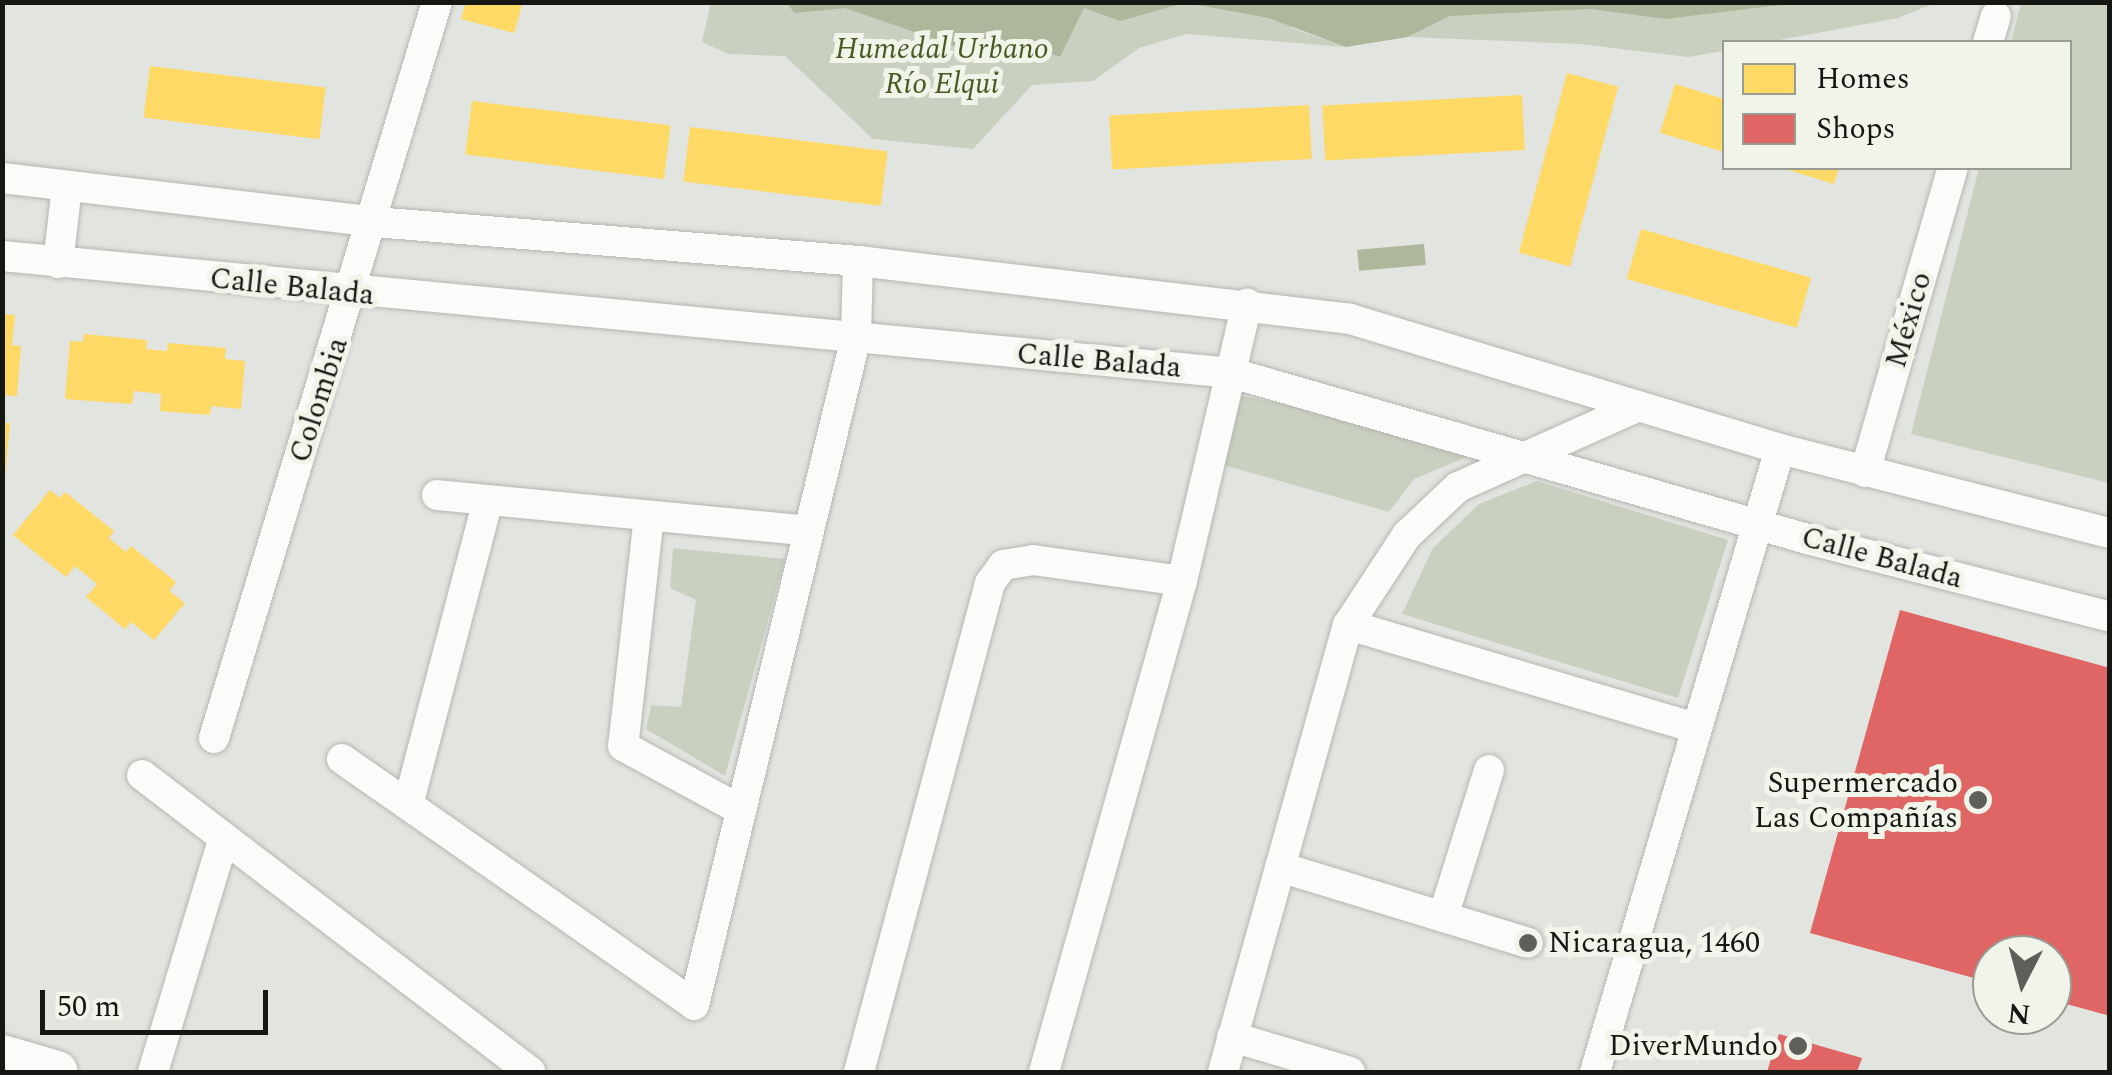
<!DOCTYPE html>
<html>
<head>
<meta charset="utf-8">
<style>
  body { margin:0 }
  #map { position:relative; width:2112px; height:1075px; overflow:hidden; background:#e2e4df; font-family:Spectral,serif }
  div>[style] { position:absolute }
  .green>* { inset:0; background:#cad0c0 }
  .water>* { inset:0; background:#aeb79c; transform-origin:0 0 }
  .homes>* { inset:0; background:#ffd966; transform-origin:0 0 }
  .shops>* { inset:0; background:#e06666 }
  .roads { filter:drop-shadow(0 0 2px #b4b6b1) drop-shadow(0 0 2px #b4b6b1) }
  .street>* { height:30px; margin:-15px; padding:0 15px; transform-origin:15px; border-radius:15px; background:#fbfbfa }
  .secondary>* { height:42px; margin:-21px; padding:0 21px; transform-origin:21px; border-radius:21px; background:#fbfbfa }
  .dots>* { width:28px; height:28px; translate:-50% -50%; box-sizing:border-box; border:5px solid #f0f4e9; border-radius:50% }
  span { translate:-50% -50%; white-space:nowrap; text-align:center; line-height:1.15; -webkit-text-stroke:10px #f0f4e9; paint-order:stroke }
  .park-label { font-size:30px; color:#4b5a23; font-style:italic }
  .street-label { font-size:30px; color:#151713 }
  .poi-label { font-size:30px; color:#151713 }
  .right { translate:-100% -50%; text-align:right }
  .left { translate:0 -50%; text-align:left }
  .frame { position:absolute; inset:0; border:5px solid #151713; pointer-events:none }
  .legend { position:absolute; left:1722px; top:40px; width:350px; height:130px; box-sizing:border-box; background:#f0f4e9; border:2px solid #989c93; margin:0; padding:12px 18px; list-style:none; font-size:30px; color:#151713 }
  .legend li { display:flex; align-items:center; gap:20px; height:50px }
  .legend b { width:50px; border:2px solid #989c93 }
  .north { position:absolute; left:1972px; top:935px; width:100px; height:100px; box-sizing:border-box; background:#f0f4e9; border:2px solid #989c93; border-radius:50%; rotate:186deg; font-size:28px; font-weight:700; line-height:40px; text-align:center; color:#151713 }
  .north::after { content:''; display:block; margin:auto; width:35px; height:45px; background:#5d5f5a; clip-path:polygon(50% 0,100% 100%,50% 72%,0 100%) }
  .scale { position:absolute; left:40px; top:990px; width:228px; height:45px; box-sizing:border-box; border:5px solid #151713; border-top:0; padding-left:12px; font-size:30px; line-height:35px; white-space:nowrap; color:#151713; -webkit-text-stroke:8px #f0f4e9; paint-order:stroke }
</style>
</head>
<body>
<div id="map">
  <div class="green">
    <i style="clip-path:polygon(711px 2px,1935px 3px,1898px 18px,1768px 42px,1724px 42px,1724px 51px,1688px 57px,1580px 44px,1408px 37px,1419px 32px,1289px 27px,1346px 47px,1186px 34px,1139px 48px,1093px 81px,1032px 85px,973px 149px,873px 139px,785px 56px,729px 54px,702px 42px)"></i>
    <i style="clip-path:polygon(2021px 3px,2109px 3px,2109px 483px,1911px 434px,1979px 168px,2070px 168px,2070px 42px,2011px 42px)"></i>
    <i style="clip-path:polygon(1238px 395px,1346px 417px,1469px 456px,1414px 479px,1389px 512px,1220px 464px)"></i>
    <i style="clip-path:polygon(1537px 481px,1728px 540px,1678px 698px,1402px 614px,1433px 548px,1479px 504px)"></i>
    <i style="clip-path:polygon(673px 548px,785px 559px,725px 776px,646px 729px,651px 705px,681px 707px,696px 600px,670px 588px)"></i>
  </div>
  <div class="water">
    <i style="clip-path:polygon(786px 3px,1184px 3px,1120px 21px,1084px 8px,1060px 57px,1019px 41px,975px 53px,845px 8px,795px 13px)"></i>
    <i style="clip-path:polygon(1187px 3px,1797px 2px,1797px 3px,1665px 19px,1591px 9px,1449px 16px,1408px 37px,1346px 47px,1269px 18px)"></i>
    <i style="left:1424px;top:244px;width:21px;height:67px;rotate:85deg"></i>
  </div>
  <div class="homes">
    <i style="clip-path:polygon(466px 2px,523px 2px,514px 33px,461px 19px)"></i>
    <i style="left:150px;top:66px;width:177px;height:52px;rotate:7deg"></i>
    <i style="left:1567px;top:73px;width:53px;height:186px;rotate:15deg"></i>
    <i style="clip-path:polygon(1675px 84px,1724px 99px,1724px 152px,1660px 133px)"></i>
    <i style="left:1522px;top:95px;width:55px;height:200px;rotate:87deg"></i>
    <i style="left:472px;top:101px;width:200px;height:54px;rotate:7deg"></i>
    <i style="left:1309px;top:105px;width:54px;height:200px;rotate:87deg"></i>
    <i style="left:690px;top:127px;width:199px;height:55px;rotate:7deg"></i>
    <i style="clip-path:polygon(1782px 168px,1839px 168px,1834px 184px)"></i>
    <i style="left:1641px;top:229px;width:177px;height:52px;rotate:16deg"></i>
    <i style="clip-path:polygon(2px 314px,15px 315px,12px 345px,21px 346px,17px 396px,2px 395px)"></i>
    <i style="clip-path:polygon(84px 334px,147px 340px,146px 349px,167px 351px,168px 343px,226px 348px,225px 359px,245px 361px,241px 409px,211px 406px,210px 415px,160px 411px,161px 394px,134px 391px,132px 404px,65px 399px,70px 341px,83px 342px)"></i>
    <i style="clip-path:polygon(2px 423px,10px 423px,5px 477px,2px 477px)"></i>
    <i style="clip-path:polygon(50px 490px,60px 498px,65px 492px,114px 531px,109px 538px,126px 552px,131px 546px,176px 582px,169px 591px,185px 603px,154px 640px,131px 622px,125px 629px,86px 597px,97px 584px,75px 566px,66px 577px,13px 535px)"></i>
  </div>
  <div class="shops">
    <i style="clip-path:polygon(1900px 610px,2110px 668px,2110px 1016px,2052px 1000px,2052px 955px,1992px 955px,1992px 983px,1810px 933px)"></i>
    <i style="clip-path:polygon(1779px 1034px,1862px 1058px,1857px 1072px,1767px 1072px)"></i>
  </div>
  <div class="roads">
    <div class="street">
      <i style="left:1988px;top:42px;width:27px;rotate:-73deg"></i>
      <i style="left:2px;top:178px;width:375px;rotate:6.7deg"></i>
      <i style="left:374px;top:222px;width:486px;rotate:4.6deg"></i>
      <i style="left:858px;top:261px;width:495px;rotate:6.7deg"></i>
      <i style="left:1350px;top:319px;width:449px;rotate:16.8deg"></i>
      <i style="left:1780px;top:449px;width:341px;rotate:14.3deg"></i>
      <i style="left:2px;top:256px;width:1236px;rotate:5.43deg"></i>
      <i style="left:1232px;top:373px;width:598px;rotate:16.1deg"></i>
      <i style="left:1807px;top:539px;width:313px;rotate:14.4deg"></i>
      <i style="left:58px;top:263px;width:78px;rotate:-83.3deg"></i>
      <i style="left:1865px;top:472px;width:316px;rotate:-73.9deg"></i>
      <i style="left:437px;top:495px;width:373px;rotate:5.5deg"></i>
      <i style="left:649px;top:516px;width:231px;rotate:96.4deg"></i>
      <i style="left:623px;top:746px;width:134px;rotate:28.5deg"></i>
      <i style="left:1348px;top:625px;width:363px;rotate:16.5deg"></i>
      <i style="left:214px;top:738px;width:769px;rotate:-73.14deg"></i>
      <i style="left:342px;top:759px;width:429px;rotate:34.9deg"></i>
      <i style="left:694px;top:1005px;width:687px;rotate:-76.37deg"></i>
      <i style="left:856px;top:337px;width:76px;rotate:-88.5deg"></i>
      <i style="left:142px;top:775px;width:489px;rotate:37.4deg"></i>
      <i style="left:408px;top:805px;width:314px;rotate:-75.3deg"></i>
      <i style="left:1280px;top:867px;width:259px;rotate:17deg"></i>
      <i style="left:1443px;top:917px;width:154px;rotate:-72.6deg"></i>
      <i style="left:1232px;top:1037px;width:123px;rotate:16.5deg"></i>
      <i style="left:153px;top:1072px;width:242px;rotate:-73.2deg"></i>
      <i style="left:859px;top:1072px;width:506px;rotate:-75deg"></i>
      <i style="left:990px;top:583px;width:22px;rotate:-54deg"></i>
      <i style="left:1003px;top:565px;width:30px;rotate:-9deg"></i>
      <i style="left:1033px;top:560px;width:150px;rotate:8deg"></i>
      <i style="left:1044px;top:1072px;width:510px;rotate:-74.3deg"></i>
      <i style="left:1182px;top:581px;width:285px;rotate:-76.8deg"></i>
      <i style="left:1223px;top:1072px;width:464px;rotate:-74.4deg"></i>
      <i style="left:1348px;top:625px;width:108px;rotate:-56.8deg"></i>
      <i style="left:1407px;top:535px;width:70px;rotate:-43.3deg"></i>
      <i style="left:1458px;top:487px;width:196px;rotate:-24.1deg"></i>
      <i style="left:1595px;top:1072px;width:650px;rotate:-73.46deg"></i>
    </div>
    <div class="secondary">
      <i style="left:2px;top:1056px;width:57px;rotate:16.2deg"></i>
    </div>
  </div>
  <div class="dots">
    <i style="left:1978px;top:800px;background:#5d5f5a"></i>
    <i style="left:1528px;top:943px;background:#5d5f5a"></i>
    <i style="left:1798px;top:1046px;background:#5d5f5a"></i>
  </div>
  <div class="park-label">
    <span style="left:942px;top:66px">Humedal Urbano<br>Río Elqui</span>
  </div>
  <div class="street-label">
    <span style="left:292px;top:287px;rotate:6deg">Calle Balada</span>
    <span style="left:1909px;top:320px;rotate:-74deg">México</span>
    <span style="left:1099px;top:361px;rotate:5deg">Calle Balada</span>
    <span style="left:319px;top:400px;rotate:-72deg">Colombia</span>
    <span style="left:1882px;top:558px;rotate:15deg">Calle Balada</span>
  </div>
  <div class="poi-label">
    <span class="right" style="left:1958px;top:800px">Supermercado<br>Las Compañías</span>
    <span class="left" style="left:1548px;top:943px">Nicaragua, 1460</span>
    <span class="right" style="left:1778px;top:1046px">DiverMundo</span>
  </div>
  <div class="frame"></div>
  <ul class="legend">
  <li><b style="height:28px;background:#ffd966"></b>Homes</li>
  <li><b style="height:28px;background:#e06666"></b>Shops</li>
  </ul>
  <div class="north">N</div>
  <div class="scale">50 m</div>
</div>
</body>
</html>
